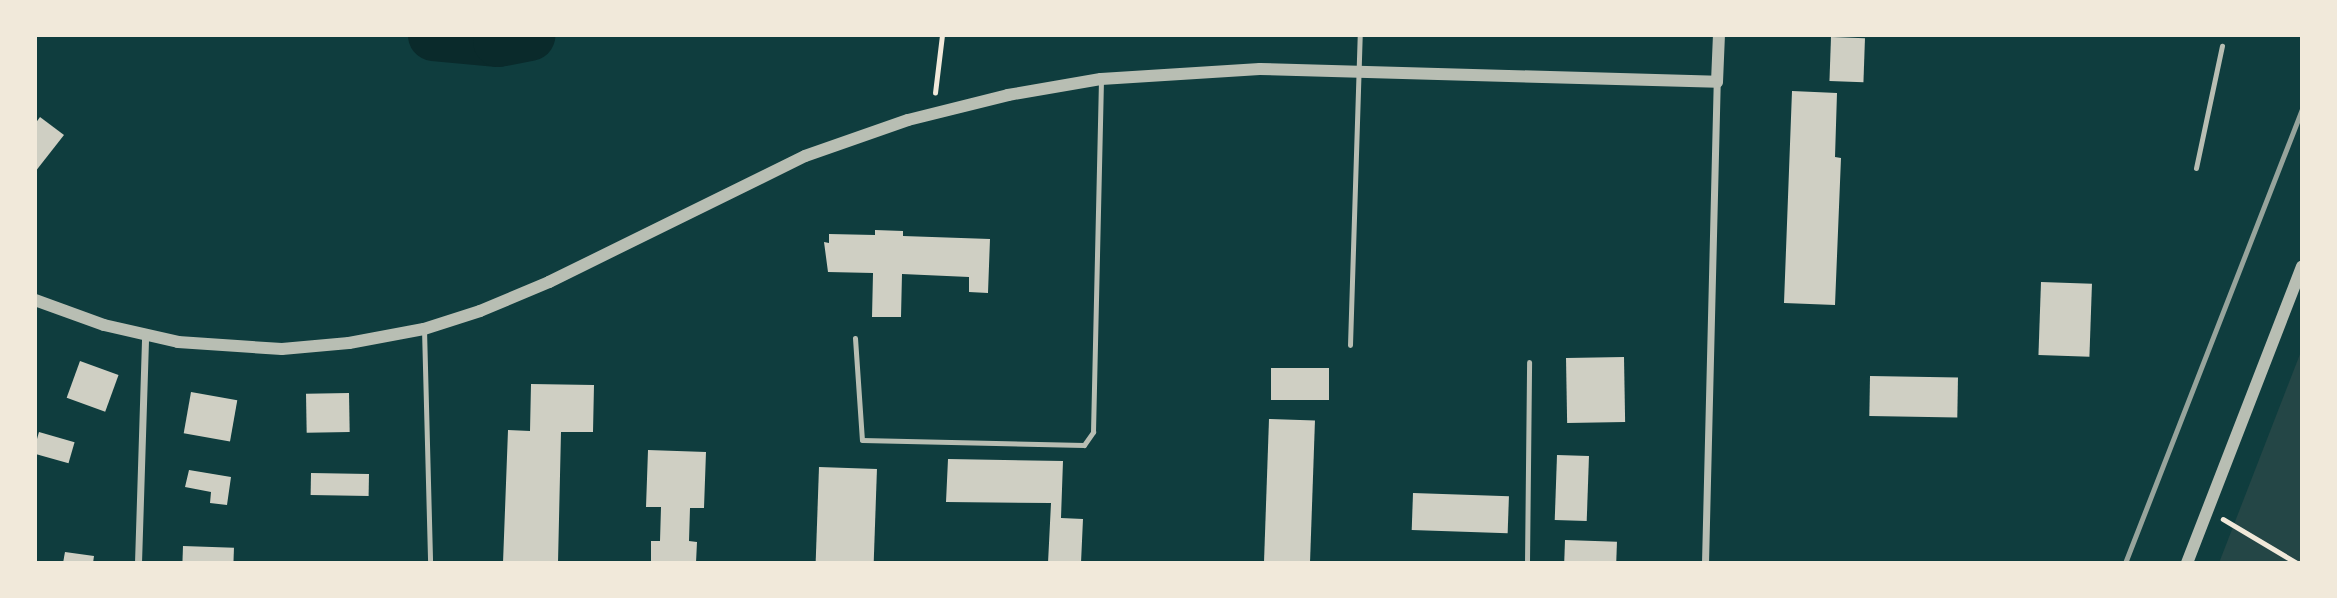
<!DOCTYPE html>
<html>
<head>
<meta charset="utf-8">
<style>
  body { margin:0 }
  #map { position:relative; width:2337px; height:598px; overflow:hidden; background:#0f3d3e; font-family:Raleway,sans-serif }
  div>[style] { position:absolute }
  .green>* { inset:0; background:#244646 }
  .river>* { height:51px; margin:-25.5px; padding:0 25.5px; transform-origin:25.5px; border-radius:25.5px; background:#0a2a2b }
  .building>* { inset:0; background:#cfcfc3; transform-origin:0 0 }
  .path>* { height:4.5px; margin:-2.25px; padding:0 2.25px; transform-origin:2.25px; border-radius:2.25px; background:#f1e9da }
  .service>* { height:5px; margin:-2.5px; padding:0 2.5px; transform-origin:2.5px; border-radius:2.5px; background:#b8beb3 }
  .minor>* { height:7px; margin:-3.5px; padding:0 3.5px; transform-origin:3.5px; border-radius:3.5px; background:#b8beb3 }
  .tertiary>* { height:12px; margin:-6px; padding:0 6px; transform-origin:6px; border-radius:6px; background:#b8beb3 }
  .rail>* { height:5px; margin:-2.5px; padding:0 2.5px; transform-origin:2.5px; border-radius:2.5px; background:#97a49c }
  span { translate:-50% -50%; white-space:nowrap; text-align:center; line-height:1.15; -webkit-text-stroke:5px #f1e9da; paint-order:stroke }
  .frame { position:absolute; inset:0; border:37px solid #f1e9da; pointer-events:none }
</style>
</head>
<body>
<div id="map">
  <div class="green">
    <i style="clip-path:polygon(2302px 349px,2302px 563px,2219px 563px)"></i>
  </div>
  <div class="river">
    <i style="left:433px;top:35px;width:65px;rotate:5.3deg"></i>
    <i style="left:498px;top:41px;width:32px;rotate:-11deg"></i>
  </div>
  <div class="building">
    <i style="left:1831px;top:37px;width:34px;height:44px;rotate:2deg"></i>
    <i style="clip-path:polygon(1792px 91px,1837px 93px,1835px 157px,1841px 158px,1835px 305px,1784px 303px)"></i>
    <i style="clip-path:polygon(40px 117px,64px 135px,35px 172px,35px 124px)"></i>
    <i style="clip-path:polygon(875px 230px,903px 231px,903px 236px,990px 239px,988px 293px,969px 292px,969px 277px,902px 274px,901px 317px,872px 317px,873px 273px,828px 272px,824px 242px,829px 243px,829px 234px,875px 235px)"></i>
    <i style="left:2041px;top:282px;width:51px;height:73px;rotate:2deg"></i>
    <i style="left:1624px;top:357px;width:65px;height:58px;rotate:89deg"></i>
    <i style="left:80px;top:361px;width:41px;height:39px;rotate:20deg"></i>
    <i style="left:1271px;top:368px;width:58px;height:32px"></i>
    <i style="left:1870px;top:376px;width:88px;height:40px;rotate:1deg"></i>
    <i style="clip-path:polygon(531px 384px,594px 385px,593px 432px,561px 432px,558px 563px,503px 563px,508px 430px,530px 431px)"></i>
    <i style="left:191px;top:392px;width:47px;height:42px;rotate:10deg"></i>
    <i style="left:349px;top:393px;width:39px;height:43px;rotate:89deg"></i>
    <i style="left:1269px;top:419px;width:46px;height:144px;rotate:2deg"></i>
    <i style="left:39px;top:432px;width:37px;height:22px;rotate:16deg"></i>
    <i style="clip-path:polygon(648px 450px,706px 452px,704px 508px,690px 508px,689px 541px,697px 542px,696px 563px,651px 563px,651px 541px,660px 541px,661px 507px,646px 507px)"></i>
    <i style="left:1557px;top:455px;width:32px;height:65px;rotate:2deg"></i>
    <i style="clip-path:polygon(948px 459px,1063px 461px,1061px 518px,1083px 519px,1081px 563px,1048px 563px,1051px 503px,946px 502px)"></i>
    <i style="left:819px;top:467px;width:58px;height:94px;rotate:2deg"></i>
    <i style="clip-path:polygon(189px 470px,231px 477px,227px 505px,210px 503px,211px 492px,185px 487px)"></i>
    <i style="left:311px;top:473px;width:58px;height:22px;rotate:1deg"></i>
    <i style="left:1413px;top:493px;width:96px;height:37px;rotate:2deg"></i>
    <i style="left:1565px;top:540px;width:52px;height:21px;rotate:2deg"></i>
    <i style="left:183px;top:546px;width:51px;height:17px;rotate:2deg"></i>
    <i style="clip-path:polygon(65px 552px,94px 556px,93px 563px,63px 563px)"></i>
  </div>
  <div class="path">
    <i style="left:935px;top:93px;width:58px;rotate:-83.1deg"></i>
    <i style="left:2223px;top:519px;width:86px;rotate:30.7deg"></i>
  </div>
  <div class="service">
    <i style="left:2196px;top:168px;width:125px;rotate:-78deg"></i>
    <i style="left:424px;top:329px;width:234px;rotate:88.5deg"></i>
    <i style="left:855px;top:338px;width:102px;rotate:86.1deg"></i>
    <i style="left:862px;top:440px;width:222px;rotate:1.3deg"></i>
    <i style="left:1084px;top:445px;width:16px;rotate:-55deg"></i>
    <i style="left:1093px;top:432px;width:353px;rotate:-88.7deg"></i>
    <i style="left:1350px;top:345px;width:310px;rotate:-88.2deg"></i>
    <i style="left:1527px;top:563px;width:201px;rotate:-89.4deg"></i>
  </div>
  <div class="minor">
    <i style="left:138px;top:563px;width:228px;rotate:-88.2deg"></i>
    <i style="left:1705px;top:563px;width:481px;rotate:-88.6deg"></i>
  </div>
  <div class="tertiary">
    <i style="left:35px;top:300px;width:73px;rotate:19.9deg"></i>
    <i style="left:104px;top:325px;width:76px;rotate:12.9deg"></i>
    <i style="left:178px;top:342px;width:104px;rotate:3.9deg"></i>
    <i style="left:282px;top:349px;width:67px;rotate:-5.1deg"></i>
    <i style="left:349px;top:343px;width:76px;rotate:-10.6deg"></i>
    <i style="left:424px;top:329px;width:59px;rotate:-17.8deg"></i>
    <i style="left:480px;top:311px;width:75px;rotate:-22.8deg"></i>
    <i style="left:549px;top:282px;width:285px;rotate:-26.2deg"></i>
    <i style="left:805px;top:156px;width:109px;rotate:-19.3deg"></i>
    <i style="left:908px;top:120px;width:103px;rotate:-14deg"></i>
    <i style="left:1008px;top:95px;width:94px;rotate:-9.8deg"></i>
    <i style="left:1101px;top:79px;width:159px;rotate:-3.6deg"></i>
    <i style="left:1260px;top:69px;width:457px;rotate:1.6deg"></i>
    <i style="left:1717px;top:82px;width:47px;rotate:-87.6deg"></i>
    <i style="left:2187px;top:563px;width:318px;rotate:-68.8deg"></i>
  </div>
  <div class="rail">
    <i style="left:2125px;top:563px;width:487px;rotate:-68.7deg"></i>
  </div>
  <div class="frame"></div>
</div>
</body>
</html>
